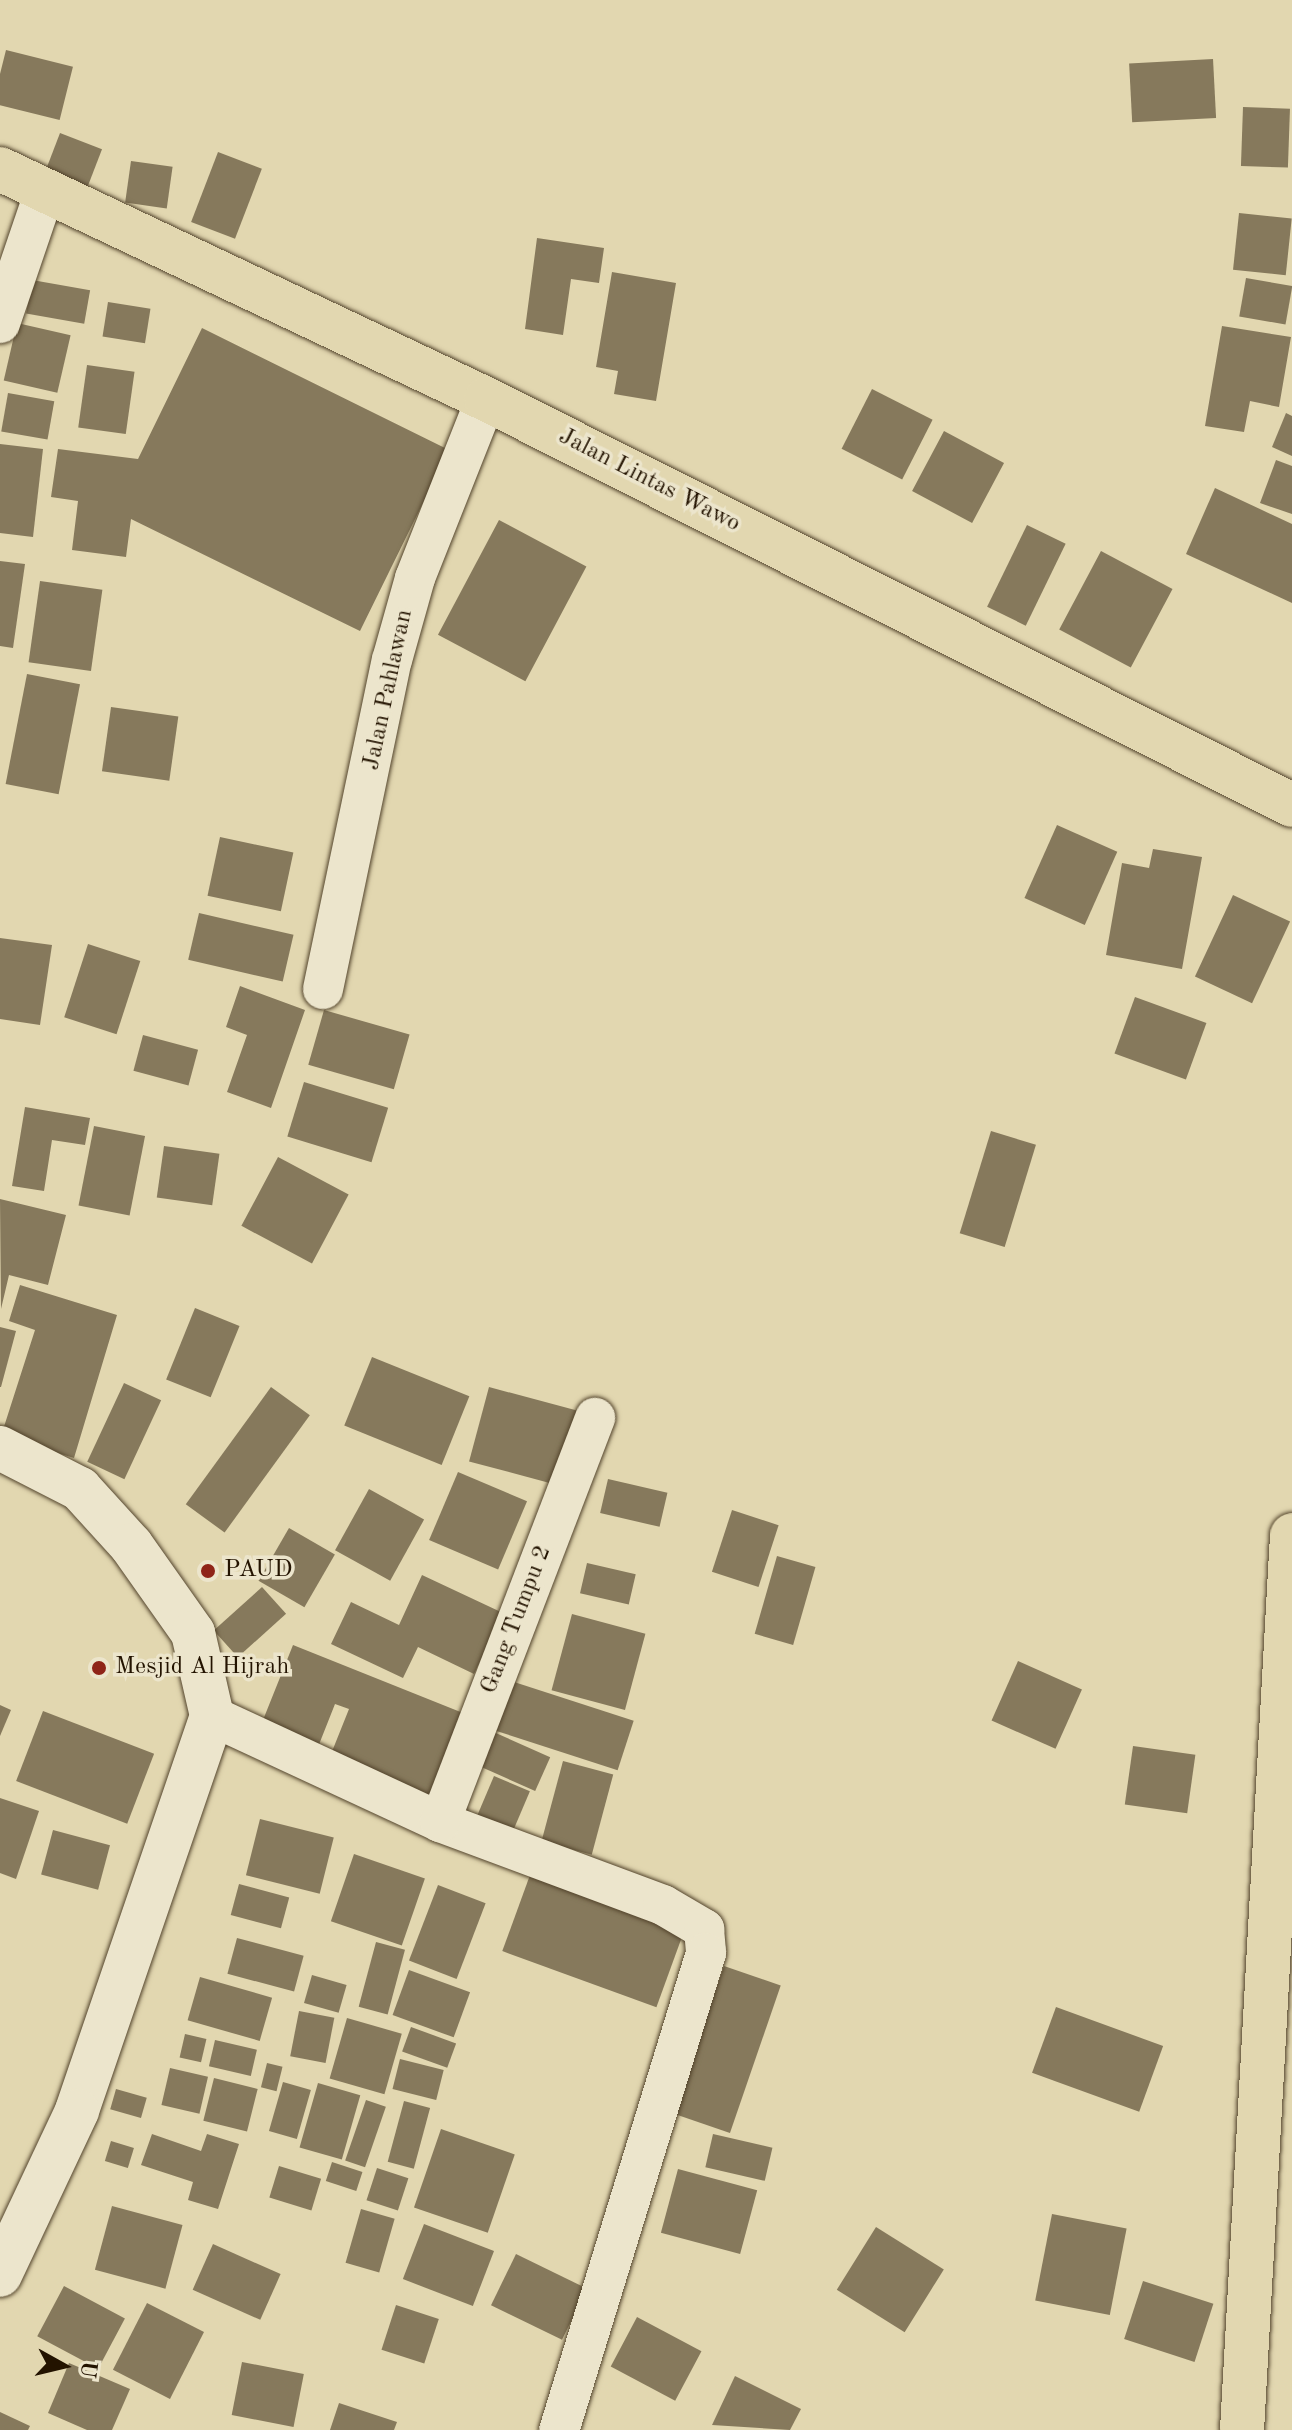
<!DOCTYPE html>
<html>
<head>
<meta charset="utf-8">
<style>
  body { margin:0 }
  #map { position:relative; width:1292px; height:2430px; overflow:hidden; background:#e2d7b0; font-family:"Old Standard TT",serif }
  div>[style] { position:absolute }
  .building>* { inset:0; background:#86795c; transform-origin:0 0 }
  .roads { filter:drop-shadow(0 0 2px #53442c) drop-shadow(0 0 2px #53442c) }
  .minor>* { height:40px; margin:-20px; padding:0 20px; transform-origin:20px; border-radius:20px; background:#ece5cc }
  .tertiary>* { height:44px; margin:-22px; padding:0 22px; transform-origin:22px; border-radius:22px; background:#ece5cc }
  .primary>* { height:44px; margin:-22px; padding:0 22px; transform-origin:22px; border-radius:22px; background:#e2d7b0 }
  .trunk>* { height:44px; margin:-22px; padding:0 22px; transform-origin:22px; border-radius:22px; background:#e2d7b0 }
  .dots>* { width:22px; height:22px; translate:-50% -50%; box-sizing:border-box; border:4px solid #ece5cc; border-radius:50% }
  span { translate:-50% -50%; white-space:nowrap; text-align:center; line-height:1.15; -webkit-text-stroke:7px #ece5cc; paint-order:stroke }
  .street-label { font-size:24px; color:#231300 }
  .poi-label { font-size:24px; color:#231300 }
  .left { translate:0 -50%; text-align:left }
  .north { position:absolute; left:24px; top:2326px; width:80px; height:80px; -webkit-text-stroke:6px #ece5cc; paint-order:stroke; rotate:98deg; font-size:22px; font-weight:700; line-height:32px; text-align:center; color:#231300 }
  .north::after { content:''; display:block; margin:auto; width:28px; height:36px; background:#231300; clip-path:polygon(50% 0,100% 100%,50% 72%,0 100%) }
</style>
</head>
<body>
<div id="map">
  <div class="building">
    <i style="left:6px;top:50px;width:69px;height:55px;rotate:14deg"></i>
    <i style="left:1213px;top:59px;width:59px;height:84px;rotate:87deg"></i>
    <i style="left:1243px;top:107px;width:47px;height:59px;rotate:2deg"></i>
    <i style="left:60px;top:133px;width:45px;height:47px;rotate:21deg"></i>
    <i style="left:218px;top:152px;width:47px;height:75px;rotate:21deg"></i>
    <i style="left:131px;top:161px;width:42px;height:42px;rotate:8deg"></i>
    <i style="left:1239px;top:213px;width:53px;height:57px;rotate:6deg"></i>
    <i style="clip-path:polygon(537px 238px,604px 248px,599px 283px,571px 279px,563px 335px,525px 329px)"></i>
    <i style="clip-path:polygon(612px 272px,676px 283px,656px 401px,614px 394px,618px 371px,596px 367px)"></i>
    <i style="left:1246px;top:278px;width:47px;height:39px;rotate:10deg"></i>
    <i style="left:32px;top:280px;width:59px;height:34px;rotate:10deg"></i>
    <i style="left:108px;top:302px;width:43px;height:35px;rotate:9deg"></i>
    <i style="left:17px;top:323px;width:55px;height:59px;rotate:13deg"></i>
    <i style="clip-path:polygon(1222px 326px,1291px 337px,1279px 407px,1250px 401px,1244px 432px,1205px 426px)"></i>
    <i style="clip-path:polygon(202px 328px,449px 450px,360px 631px,131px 519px,126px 557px,72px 550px,78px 501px,51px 497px,58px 449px,138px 459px)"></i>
    <i style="left:87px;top:365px;width:48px;height:63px;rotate:8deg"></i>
    <i style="left:872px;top:389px;width:68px;height:67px;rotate:27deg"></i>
    <i style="left:8px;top:393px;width:47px;height:39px;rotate:10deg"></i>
    <i style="clip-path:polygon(1286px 413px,1292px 416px,1292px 456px,1272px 447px)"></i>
    <i style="left:944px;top:431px;width:68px;height:68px;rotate:28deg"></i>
    <i style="clip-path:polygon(0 444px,43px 449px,33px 537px,0 533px)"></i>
    <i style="clip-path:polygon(1276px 460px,1292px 466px,1292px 514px,1260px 503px)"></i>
    <i style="clip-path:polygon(1215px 488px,1292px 524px,1292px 603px,1186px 554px)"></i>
    <i style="left:499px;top:520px;width:99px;height:130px;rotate:28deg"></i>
    <i style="left:1027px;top:525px;width:43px;height:91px;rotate:26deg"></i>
    <i style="left:1101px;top:551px;width:81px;height:89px;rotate:28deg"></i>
    <i style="clip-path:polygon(0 561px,25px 564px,13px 648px,0 646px)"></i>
    <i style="left:40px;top:581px;width:63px;height:82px;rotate:8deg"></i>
    <i style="left:27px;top:674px;width:54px;height:112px;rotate:11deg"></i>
    <i style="left:111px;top:707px;width:68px;height:65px;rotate:8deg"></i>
    <i style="left:1057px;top:825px;width:66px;height:80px;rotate:24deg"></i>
    <i style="left:220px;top:837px;width:75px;height:60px;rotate:12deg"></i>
    <i style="clip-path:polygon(1153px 849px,1202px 857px,1182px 969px,1106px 955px,1122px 863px,1149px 868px)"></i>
    <i style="left:1233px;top:895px;width:63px;height:90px;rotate:25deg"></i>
    <i style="left:199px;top:913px;width:97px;height:48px;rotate:13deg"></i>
    <i style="clip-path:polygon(0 938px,52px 945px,40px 1025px,0 1019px)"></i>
    <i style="left:88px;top:944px;width:55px;height:77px;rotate:18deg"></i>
    <i style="clip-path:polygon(240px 986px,305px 1010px,271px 1108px,227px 1092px,247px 1035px,226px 1027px)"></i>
    <i style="left:1135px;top:997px;width:76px;height:60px;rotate:20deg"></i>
    <i style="left:324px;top:1010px;width:89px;height:57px;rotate:16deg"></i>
    <i style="left:143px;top:1035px;width:57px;height:37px;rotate:15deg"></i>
    <i style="left:304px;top:1082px;width:88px;height:57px;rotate:17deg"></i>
    <i style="clip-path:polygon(25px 1107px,90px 1118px,85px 1145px,52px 1140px,44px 1191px,12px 1186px)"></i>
    <i style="left:94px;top:1126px;width:52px;height:81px;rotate:11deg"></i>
    <i style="left:991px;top:1131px;width:47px;height:107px;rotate:17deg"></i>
    <i style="left:164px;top:1146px;width:56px;height:52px;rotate:8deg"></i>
    <i style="left:278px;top:1157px;width:80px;height:78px;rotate:28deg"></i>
    <i style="clip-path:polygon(0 1199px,66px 1215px,48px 1285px,9px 1275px,1px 1309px)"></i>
    <i style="clip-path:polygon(20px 1285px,117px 1315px,74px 1458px,1px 1436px,35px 1330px,9px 1321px)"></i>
    <i style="left:195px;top:1308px;width:48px;height:77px;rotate:22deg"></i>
    <i style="clip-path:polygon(0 1327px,16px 1331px,1px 1387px,0 1387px)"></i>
    <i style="left:372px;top:1357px;width:105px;height:74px;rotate:22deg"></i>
    <i style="left:124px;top:1383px;width:41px;height:87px;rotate:25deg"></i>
    <i style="left:271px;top:1387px;width:48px;height:145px;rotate:36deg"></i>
    <i style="left:489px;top:1387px;width:91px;height:77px;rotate:15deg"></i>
    <i style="left:458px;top:1472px;width:75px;height:74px;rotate:23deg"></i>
    <i style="left:608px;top:1479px;width:61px;height:35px;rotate:13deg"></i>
    <i style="left:369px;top:1489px;width:63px;height:70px;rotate:29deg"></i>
    <i style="left:732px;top:1510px;width:49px;height:65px;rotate:18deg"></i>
    <i style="left:289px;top:1528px;width:53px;height:61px;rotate:30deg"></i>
    <i style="left:777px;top:1556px;width:40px;height:81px;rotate:16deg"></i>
    <i style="left:587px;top:1563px;width:50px;height:31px;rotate:13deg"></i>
    <i style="clip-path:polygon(422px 1575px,503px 1613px,474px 1674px,418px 1647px,403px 1678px,331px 1644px,351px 1602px,399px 1625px)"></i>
    <i style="left:262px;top:1587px;width:36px;height:65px;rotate:48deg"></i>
    <i style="left:572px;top:1614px;width:76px;height:79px;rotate:15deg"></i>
    <i style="clip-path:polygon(293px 1645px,473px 1717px,439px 1802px,329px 1759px,349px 1709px,335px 1704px,318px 1747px,261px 1725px)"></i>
    <i style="left:1018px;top:1661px;width:70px;height:65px;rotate:24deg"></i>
    <i style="left:511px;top:1681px;width:129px;height:52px;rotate:18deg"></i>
    <i style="clip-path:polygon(0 1705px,11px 1710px,0 1736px)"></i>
    <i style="left:43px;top:1711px;width:119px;height:75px;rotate:21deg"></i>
    <i style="left:489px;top:1730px;width:67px;height:37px;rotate:24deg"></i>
    <i style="left:1133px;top:1746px;width:63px;height:59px;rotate:8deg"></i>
    <i style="left:563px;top:1761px;width:52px;height:83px;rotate:15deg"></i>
    <i style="left:494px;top:1776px;width:39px;height:57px;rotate:23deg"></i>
    <i style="clip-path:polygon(0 1798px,39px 1811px,16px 1879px,0 1873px)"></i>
    <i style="left:260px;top:1819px;width:76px;height:58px;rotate:14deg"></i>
    <i style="left:53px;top:1830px;width:59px;height:46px;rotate:15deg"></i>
    <i style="left:354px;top:1854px;width:75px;height:71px;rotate:19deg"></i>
    <i style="left:530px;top:1875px;width:164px;height:81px;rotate:20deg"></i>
    <i style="left:239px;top:1884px;width:52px;height:32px;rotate:15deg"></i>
    <i style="left:438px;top:1885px;width:51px;height:81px;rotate:21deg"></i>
    <i style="left:237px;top:1938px;width:69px;height:37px;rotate:15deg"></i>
    <i style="left:376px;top:1942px;width:30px;height:67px;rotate:15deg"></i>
    <i style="left:724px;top:1966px;width:60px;height:156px;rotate:19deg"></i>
    <i style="left:409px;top:1970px;width:65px;height:48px;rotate:20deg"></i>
    <i style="left:312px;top:1975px;width:36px;height:29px;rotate:16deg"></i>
    <i style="left:200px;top:1977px;width:75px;height:45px;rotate:16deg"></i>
    <i style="left:1056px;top:2007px;width:114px;height:70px;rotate:20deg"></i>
    <i style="left:299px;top:2011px;width:36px;height:46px;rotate:11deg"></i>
    <i style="left:347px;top:2018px;width:57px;height:63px;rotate:16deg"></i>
    <i style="left:411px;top:2027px;width:48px;height:26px;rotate:20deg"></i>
    <i style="left:185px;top:2034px;width:22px;height:24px;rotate:13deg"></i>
    <i style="left:215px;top:2040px;width:43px;height:27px;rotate:13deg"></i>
    <i style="left:400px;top:2059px;width:45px;height:31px;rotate:14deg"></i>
    <i style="left:267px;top:2063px;width:16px;height:25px;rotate:14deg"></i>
    <i style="left:170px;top:2068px;width:39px;height:38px;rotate:13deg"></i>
    <i style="left:214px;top:2078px;width:45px;height:44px;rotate:14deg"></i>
    <i style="left:283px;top:2082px;width:29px;height:51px;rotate:16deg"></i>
    <i style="left:318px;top:2083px;width:44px;height:67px;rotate:16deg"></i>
    <i style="left:116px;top:2089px;width:32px;height:21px;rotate:16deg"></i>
    <i style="left:366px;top:2100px;width:21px;height:64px;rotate:19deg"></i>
    <i style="left:404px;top:2101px;width:27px;height:63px;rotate:15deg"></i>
    <i style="left:441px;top:2129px;width:78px;height:83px;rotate:19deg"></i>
    <i style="clip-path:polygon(152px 2134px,201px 2151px,207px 2134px,239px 2144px,218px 2209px,188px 2200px,193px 2182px,141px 2165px)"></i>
    <i style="left:713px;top:2134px;width:61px;height:34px;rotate:13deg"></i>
    <i style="left:111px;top:2141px;width:24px;height:21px;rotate:17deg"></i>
    <i style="left:332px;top:2162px;width:32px;height:20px;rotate:18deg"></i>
    <i style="left:279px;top:2166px;width:44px;height:33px;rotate:17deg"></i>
    <i style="left:377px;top:2168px;width:33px;height:34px;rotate:18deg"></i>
    <i style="left:678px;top:2169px;width:82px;height:66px;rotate:15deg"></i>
    <i style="left:112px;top:2206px;width:73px;height:66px;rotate:15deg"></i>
    <i style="left:361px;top:2209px;width:35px;height:56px;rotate:16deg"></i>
    <i style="left:1052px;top:2214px;width:76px;height:88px;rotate:11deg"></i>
    <i style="left:424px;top:2224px;width:75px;height:59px;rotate:21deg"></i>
    <i style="left:876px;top:2227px;width:80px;height:74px;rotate:32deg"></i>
    <i style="left:213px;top:2244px;width:74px;height:50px;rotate:24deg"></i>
    <i style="left:516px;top:2254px;width:79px;height:57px;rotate:26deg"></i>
    <i style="left:1143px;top:2281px;width:74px;height:61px;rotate:18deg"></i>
    <i style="left:64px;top:2286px;width:69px;height:57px;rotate:28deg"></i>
    <i style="left:147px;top:2303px;width:64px;height:75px;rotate:27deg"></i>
    <i style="left:396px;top:2305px;width:45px;height:47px;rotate:18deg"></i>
    <i style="left:637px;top:2317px;width:73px;height:56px;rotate:28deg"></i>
    <i style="left:242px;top:2362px;width:63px;height:54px;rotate:11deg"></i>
    <i style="clip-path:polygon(69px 2363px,130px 2389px,112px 2430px,87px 2430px,48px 2413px)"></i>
    <i style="clip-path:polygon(735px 2376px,801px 2409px,790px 2430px,712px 2425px)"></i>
    <i style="clip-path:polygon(339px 2403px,397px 2422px,394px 2430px,330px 2430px)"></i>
    <i style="clip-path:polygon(0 2412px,30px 2426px,28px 2430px,0 2430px)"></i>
  </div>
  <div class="roads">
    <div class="minor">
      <i style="left:0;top:323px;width:139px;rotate:-71.2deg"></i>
      <i style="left:323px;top:989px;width:336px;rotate:-78.2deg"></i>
      <i style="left:392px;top:660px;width:85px;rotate:-74.3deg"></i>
      <i style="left:415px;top:578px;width:193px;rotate:-68.4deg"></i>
      <i style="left:212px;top:1716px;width:251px;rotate:24.9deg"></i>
      <i style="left:440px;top:1822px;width:238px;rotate:20.4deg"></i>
      <i style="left:663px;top:1905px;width:48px;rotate:30.3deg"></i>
      <i style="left:704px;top:1929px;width:24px;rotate:85deg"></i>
      <i style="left:706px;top:1953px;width:499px;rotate:107.1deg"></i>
      <i style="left:440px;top:1822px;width:433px;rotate:-69deg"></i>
    </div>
    <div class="tertiary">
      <i style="left:0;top:1448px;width:90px;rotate:27.1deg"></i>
      <i style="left:80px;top:1489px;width:76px;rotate:47.7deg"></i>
      <i style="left:131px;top:1545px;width:108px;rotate:54.8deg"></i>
      <i style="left:193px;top:1633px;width:85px;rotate:77.1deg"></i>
      <i style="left:212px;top:1716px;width:417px;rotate:108.9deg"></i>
      <i style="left:77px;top:2111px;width:181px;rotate:115.2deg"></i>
    </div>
    <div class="primary">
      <i style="left:0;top:169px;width:538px;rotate:25.33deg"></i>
      <i style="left:486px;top:399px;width:902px;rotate:26.74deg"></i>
    </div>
    <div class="trunk">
      <i style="left:1242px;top:2430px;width:896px;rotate:-86.8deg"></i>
    </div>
  </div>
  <div class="dots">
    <i style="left:208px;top:1571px;background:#8f2418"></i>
    <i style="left:99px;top:1668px;background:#8f2418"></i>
  </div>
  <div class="street-label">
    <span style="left:649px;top:481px;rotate:27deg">Jalan Lintas Wawo</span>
    <span style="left:389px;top:690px;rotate:-78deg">Jalan Pahlawan</span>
    <span style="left:517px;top:1620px;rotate:-69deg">Gang Tumpu 2</span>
  </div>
  <div class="poi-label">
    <span class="left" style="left:224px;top:1571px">PAUD</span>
    <span class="left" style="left:115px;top:1668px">Mesjid Al Hijrah</span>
  </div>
  <div class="north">U</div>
</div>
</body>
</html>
